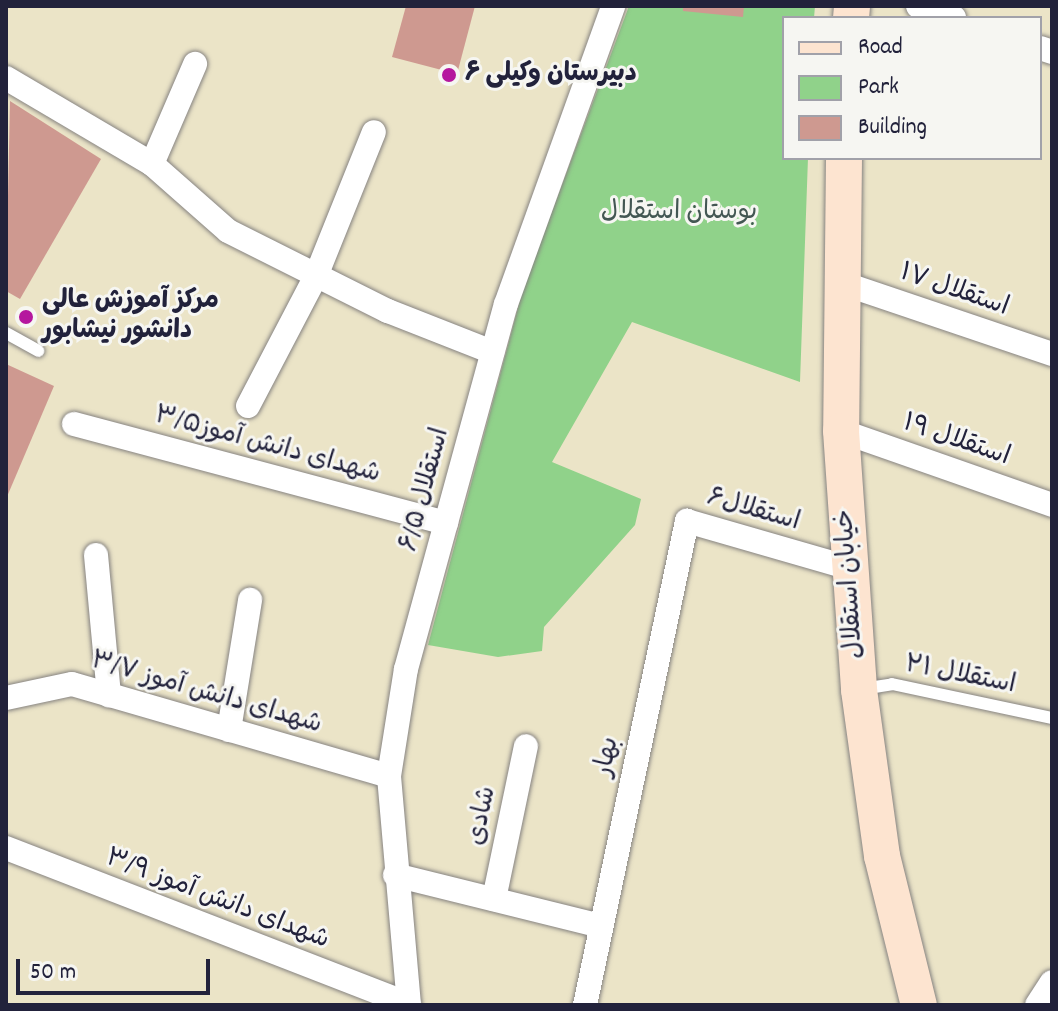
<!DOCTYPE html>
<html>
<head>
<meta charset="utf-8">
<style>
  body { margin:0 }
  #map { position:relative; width:1058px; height:1011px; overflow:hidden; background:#ebe4c7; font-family:Dekko,"Playpen Sans Arabic",sans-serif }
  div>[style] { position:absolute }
  .green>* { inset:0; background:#90d28a }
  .building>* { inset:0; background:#ce9990 }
  .roads { filter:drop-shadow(0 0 2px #868381) drop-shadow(0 0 2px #868381) }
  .lane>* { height:12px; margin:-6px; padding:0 6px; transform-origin:6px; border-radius:6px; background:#fff }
  .street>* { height:24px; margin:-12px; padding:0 12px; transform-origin:12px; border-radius:12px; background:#fff }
  .secondary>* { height:36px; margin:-18px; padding:0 18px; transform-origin:18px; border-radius:18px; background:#fde4d0 }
  .dots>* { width:22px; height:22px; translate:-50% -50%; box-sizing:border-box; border:4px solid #f6f6f2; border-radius:50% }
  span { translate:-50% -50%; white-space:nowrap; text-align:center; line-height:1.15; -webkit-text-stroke:6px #f6f6f2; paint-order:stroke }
  .poi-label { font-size:26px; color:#22223b; font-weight:700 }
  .left { translate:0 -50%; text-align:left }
  .park-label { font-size:26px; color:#435753 }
  .street-label { font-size:26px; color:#22223b }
  .frame { position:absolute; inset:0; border:8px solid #22223b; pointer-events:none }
  .legend { position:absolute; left:782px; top:16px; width:260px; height:144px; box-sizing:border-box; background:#f6f6f2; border:2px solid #a1a1a9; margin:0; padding:10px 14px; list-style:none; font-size:24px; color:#22223b }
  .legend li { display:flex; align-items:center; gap:16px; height:40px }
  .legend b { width:40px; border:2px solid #a1a1a9 }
  .scale { position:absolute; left:16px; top:959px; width:194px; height:36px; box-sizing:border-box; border:4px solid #22223b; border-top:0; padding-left:10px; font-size:24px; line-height:28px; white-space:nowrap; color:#22223b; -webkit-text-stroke:6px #f6f6f2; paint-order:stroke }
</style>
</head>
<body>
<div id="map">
  <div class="green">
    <i style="clip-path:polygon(629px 6px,815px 6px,814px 18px,784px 18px,784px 158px,808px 158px,800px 382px,632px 322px,552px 462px,641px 499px,635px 525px,544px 627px,542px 651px,498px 657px,428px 645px,523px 289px)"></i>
  </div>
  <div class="building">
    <i style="clip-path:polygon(406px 6px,475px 6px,457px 74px,392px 57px)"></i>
    <i style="clip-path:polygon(683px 6px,744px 6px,743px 17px,683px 11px)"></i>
    <i style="clip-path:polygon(10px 101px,101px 159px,20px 299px,6px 291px)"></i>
    <i style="clip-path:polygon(6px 364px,54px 386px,6px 499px)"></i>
  </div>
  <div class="roads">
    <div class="lane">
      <i style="left:6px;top:333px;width:37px;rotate:29deg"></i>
      <i style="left:862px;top:689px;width:30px;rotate:-9deg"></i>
      <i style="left:892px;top:684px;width:164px;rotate:12deg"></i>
    </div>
    <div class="street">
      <i style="left:918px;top:6px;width:38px;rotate:18deg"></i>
      <i style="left:1040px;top:48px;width:13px;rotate:18deg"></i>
      <i style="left:6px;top:78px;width:169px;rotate:30.5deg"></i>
      <i style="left:152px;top:164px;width:101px;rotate:41.4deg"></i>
      <i style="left:228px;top:231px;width:179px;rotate:26.6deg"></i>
      <i style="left:388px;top:311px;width:112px;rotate:21.5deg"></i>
      <i style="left:152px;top:164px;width:109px;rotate:-66.7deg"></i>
      <i style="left:839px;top:282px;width:225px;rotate:18.7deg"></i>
      <i style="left:248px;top:406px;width:147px;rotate:-62.4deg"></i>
      <i style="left:316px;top:276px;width:155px;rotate:-68.1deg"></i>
      <i style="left:74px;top:424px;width:385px;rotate:14.9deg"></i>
      <i style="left:841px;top:431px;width:224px;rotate:19.3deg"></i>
      <i style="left:96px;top:555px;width:141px;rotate:84.7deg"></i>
      <i style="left:6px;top:698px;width:67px;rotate:-12deg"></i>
      <i style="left:72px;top:684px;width:330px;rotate:16.2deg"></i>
      <i style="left:229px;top:730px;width:132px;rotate:-80.8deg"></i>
      <i style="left:6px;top:848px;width:432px;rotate:21.2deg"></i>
      <i style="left:395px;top:875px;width:212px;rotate:13.9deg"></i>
      <i style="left:494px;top:899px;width:156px;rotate:-78.2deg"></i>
      <i style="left:409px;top:1005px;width:230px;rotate:-95deg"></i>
      <i style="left:389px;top:776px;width:108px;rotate:-81deg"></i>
      <i style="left:406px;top:669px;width:378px;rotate:-74.7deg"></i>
      <i style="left:506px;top:304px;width:317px;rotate:-70.2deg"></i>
      <i style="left:585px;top:1005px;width:495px;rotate:-78.1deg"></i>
      <i style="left:687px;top:521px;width:170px;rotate:16.1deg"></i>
      <i style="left:1037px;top:1005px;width:27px;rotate:-57deg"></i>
    </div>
    <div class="secondary">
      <i style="left:851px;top:18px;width:12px;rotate:-85deg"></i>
      <i style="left:844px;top:158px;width:273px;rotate:90.6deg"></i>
      <i style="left:841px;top:431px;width:260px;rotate:86deg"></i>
      <i style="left:859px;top:690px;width:168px;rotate:82.1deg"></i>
      <i style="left:882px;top:856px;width:154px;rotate:76.1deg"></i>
    </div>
  </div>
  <div class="dots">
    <i style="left:449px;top:75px;background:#b5179e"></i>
    <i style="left:26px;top:317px;background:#b5179e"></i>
  </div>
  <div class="poi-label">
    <span class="left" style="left:465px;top:75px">دبیرستان وکیلی ۶</span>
    <span class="left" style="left:42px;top:317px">مرکز آموزش عالی<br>دانشور نیشابور</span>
  </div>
  <div class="park-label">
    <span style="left:679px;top:213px">بوستان استقلال</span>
  </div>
  <div class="street-label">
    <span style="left:954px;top:291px;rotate:19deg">استقلال ۱۷</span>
    <span style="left:956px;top:441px;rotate:19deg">استقلال ۱۹</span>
    <span style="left:267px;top:446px;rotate:15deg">شهدای دانش آموز۳/۵</span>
    <span style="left:426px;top:490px;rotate:-75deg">استقلال ۶/۵</span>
    <span style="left:753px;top:511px;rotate:16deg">استقلال۶</span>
    <span style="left:851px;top:584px;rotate:-94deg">خیابان استقلال</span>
    <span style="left:960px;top:676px;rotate:11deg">استقلال ۲۱</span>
    <span style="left:206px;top:694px;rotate:16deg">شهدای دانش آموز ۳/۷</span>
    <span style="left:608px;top:757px;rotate:-78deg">بهار</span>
    <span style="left:483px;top:816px;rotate:-78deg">شادی</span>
    <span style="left:217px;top:900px;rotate:21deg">شهدای دانش آموز ۳/۹</span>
  </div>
  <div class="frame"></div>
  <ul class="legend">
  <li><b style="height:10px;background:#fde4d0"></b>Road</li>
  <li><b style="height:22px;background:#90d28a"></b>Park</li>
  <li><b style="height:22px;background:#ce9990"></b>Building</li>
  </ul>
  <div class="scale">50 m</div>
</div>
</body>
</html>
